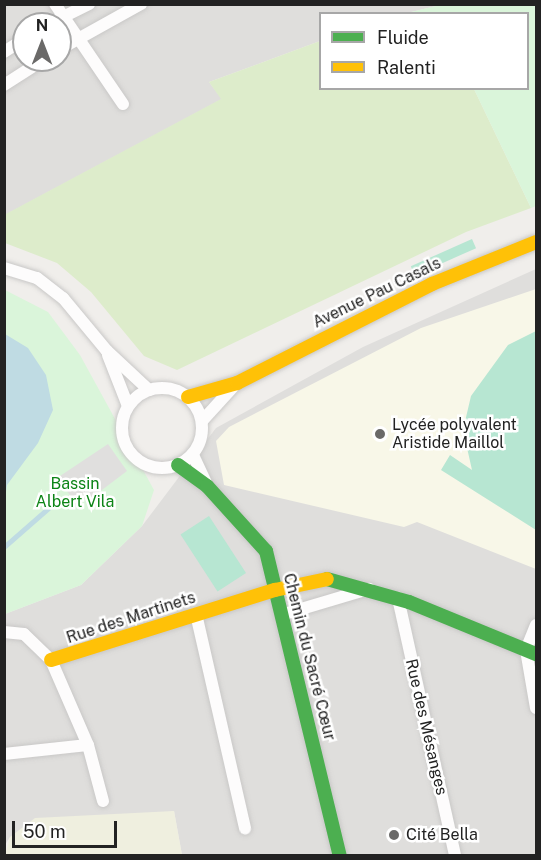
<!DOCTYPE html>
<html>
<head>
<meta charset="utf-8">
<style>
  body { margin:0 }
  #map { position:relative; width:541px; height:860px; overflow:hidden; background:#f0eeeb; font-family:"Public Sans",sans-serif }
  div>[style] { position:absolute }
  .residential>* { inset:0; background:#dfdedc }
  .education>* { inset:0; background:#f8f7e8 }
  .farmland>* { inset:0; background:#efefdf }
  .grass>* { inset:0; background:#ddeccb }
  .park>* { inset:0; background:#daf5da }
  .pitch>* { inset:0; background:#b7e6d2; transform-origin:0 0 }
  .parking>* { inset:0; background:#e0dfde }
  .water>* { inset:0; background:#bfdbe3 }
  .stream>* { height:4.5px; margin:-2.25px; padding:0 2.25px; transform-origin:2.25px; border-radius:2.25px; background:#bfdbe3 }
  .roads { filter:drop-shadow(0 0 2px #c9c8c7) drop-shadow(0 0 2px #c9c8c7) }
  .street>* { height:12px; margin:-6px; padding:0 6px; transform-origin:6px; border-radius:6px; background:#fdfcfc }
  .street>.ring { margin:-6px; padding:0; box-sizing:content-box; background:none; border:12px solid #fdfcfc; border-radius:50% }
  .fast>* { height:14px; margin:-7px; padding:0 7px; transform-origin:7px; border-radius:7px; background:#4caf50 }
  .slow>* { height:14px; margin:-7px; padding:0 7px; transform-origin:7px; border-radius:7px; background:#ffc107 }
  .dots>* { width:16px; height:16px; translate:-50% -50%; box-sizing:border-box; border:3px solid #fff; border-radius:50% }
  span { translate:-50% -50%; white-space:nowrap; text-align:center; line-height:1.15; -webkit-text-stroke:5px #fff; paint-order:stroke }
  .street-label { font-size:16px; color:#222 }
  .poi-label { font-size:16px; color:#222 }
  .left { translate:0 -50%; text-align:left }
  .park-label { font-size:16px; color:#0c8416 }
  .frame { position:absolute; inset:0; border:6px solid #222; pointer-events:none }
  .legend { position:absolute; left:319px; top:12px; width:210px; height:78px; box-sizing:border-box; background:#fff; border:2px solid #a7a7a7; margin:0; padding:8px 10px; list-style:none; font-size:18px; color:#222 }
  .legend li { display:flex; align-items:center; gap:12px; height:30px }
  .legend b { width:30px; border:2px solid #a7a7a7 }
  .north { position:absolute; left:12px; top:12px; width:60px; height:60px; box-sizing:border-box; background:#fff; border:2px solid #a7a7a7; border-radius:50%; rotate:0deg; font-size:16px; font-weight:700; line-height:24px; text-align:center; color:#222 }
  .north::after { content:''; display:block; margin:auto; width:21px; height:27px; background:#6a6968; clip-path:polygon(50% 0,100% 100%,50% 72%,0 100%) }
  .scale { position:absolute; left:12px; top:821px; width:105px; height:27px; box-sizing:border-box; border:3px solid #222; border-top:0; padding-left:8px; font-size:18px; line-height:21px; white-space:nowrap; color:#222; -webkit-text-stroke:4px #fff; paint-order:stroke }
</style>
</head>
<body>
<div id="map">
  <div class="residential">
    <i style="clip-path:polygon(evenodd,5px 5px,440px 5px,407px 13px,320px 14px,320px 41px,209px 82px,222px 99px,5px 215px,5px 5px,24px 24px,60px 24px,60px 60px,24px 60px,24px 24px)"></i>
    <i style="clip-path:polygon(536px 269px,536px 855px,182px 855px,174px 811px,10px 837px,5px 845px,5px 614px,81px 585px,142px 526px,216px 428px,363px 347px)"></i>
  </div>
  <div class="education">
    <i style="clip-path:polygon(536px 289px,536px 569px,417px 522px,404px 527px,224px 485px,216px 441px,229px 427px,421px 328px)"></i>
  </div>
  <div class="farmland">
    <i style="clip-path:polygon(174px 811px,182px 855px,5px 855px,10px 837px,35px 818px)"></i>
  </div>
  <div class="grass">
    <i style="clip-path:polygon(320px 41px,320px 88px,474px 89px,531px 208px,466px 232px,177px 370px,144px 356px,91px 292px,57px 263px,5px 243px,4px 215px,221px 99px,209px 82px)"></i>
  </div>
  <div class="park">
    <i style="clip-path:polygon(440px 5px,536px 5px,536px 206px,531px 208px,474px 89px,528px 88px,528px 14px,407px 13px)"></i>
    <i style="clip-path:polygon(5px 290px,48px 312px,80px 355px,154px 490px,142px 526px,81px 585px,5px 614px)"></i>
  </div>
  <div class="pitch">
    <i style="left:472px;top:239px;width:10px;height:67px;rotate:66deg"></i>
    <i style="clip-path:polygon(536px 331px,536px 530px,441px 470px,450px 455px,472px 470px,463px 430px,471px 396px,508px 345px)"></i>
    <i style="left:209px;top:516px;width:68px;height:34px;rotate:57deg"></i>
  </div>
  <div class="parking">
    <i style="clip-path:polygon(108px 444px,127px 471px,90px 499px,73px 499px,57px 478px)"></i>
  </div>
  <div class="water">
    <i style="clip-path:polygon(5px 334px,28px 348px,46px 375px,53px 410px,38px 443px,7px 485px,5px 499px)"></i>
  </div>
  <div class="stream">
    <i style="left:4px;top:547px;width:64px;rotate:-41.2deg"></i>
  </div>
  <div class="roads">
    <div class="street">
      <i style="left:55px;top:4px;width:121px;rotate:55.8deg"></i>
      <i style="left:49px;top:24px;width:45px;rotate:-26.6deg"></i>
      <i style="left:60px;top:49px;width:93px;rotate:-29.1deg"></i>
      <i style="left:4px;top:52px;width:24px;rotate:-33deg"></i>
      <i style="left:4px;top:85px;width:46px;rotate:-32.7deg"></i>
      <i style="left:4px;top:268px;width:34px;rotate:17deg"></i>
      <i style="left:37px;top:278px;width:33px;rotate:38deg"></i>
      <i style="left:63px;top:298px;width:69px;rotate:50.3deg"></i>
      <i style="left:107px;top:351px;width:57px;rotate:42.9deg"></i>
      <i style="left:108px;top:355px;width:55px;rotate:68.6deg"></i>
      <i class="ring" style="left:122px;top:388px;width:68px;height:68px"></i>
      <i style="left:202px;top:421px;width:47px;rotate:-47.6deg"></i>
      <i style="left:193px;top:455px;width:33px;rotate:65deg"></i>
      <i style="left:398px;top:598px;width:264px;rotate:77.5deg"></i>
      <i style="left:196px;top:614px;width:220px;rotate:77.1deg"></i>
      <i style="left:281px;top:615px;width:92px;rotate:-16.5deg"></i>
      <i style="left:536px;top:625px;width:27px;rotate:112deg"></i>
      <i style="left:526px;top:650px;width:59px;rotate:80.2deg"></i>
      <i style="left:4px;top:632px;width:20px;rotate:6deg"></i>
      <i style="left:24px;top:634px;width:37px;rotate:44deg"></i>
      <i style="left:51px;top:660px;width:93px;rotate:66.5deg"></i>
      <i style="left:88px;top:745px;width:58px;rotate:75deg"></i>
      <i style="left:4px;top:754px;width:84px;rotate:-6.1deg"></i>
    </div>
    <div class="fast">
      <i style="left:178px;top:465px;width:36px;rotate:36deg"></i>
      <i style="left:207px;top:486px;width:88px;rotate:47.8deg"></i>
      <i style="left:266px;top:551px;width:314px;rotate:76.4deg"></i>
      <i style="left:327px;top:579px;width:85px;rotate:15.7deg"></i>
      <i style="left:409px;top:602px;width:137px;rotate:22.3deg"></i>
    </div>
    <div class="slow">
      <i style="left:188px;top:397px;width:51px;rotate:-15.9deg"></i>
      <i style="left:237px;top:383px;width:219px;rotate:-26.9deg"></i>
      <i style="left:432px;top:284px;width:112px;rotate:-22deg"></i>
      <i style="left:51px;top:660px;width:235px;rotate:-17.4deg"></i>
      <i style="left:275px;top:590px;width:53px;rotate:-11.9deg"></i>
    </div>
  </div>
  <div class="dots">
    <i style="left:380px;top:434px;background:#6a6968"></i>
    <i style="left:394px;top:835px;background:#6a6968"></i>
  </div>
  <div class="street-label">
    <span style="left:377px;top:293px;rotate:-26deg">Avenue Pau Casals</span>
    <span style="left:131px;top:618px;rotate:-18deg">Rue des Martinets</span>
    <span style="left:309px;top:657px;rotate:76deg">Chemin du Sacré Cœur</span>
    <span style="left:426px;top:727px;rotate:77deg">Rue des Mésanges</span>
  </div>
  <div class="poi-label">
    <span class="left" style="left:392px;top:434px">Lycée polyvalent<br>Aristide Maillol</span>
    <span class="left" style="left:406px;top:835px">Cité Bella</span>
  </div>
  <div class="park-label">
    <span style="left:75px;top:493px">Bassin<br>Albert Vila</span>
  </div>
  <div class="frame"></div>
  <ul class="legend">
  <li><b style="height:8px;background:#4caf50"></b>Fluide</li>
  <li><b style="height:8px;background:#ffc107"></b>Ralenti</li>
  </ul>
  <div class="north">N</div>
  <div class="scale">50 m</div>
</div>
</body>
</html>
